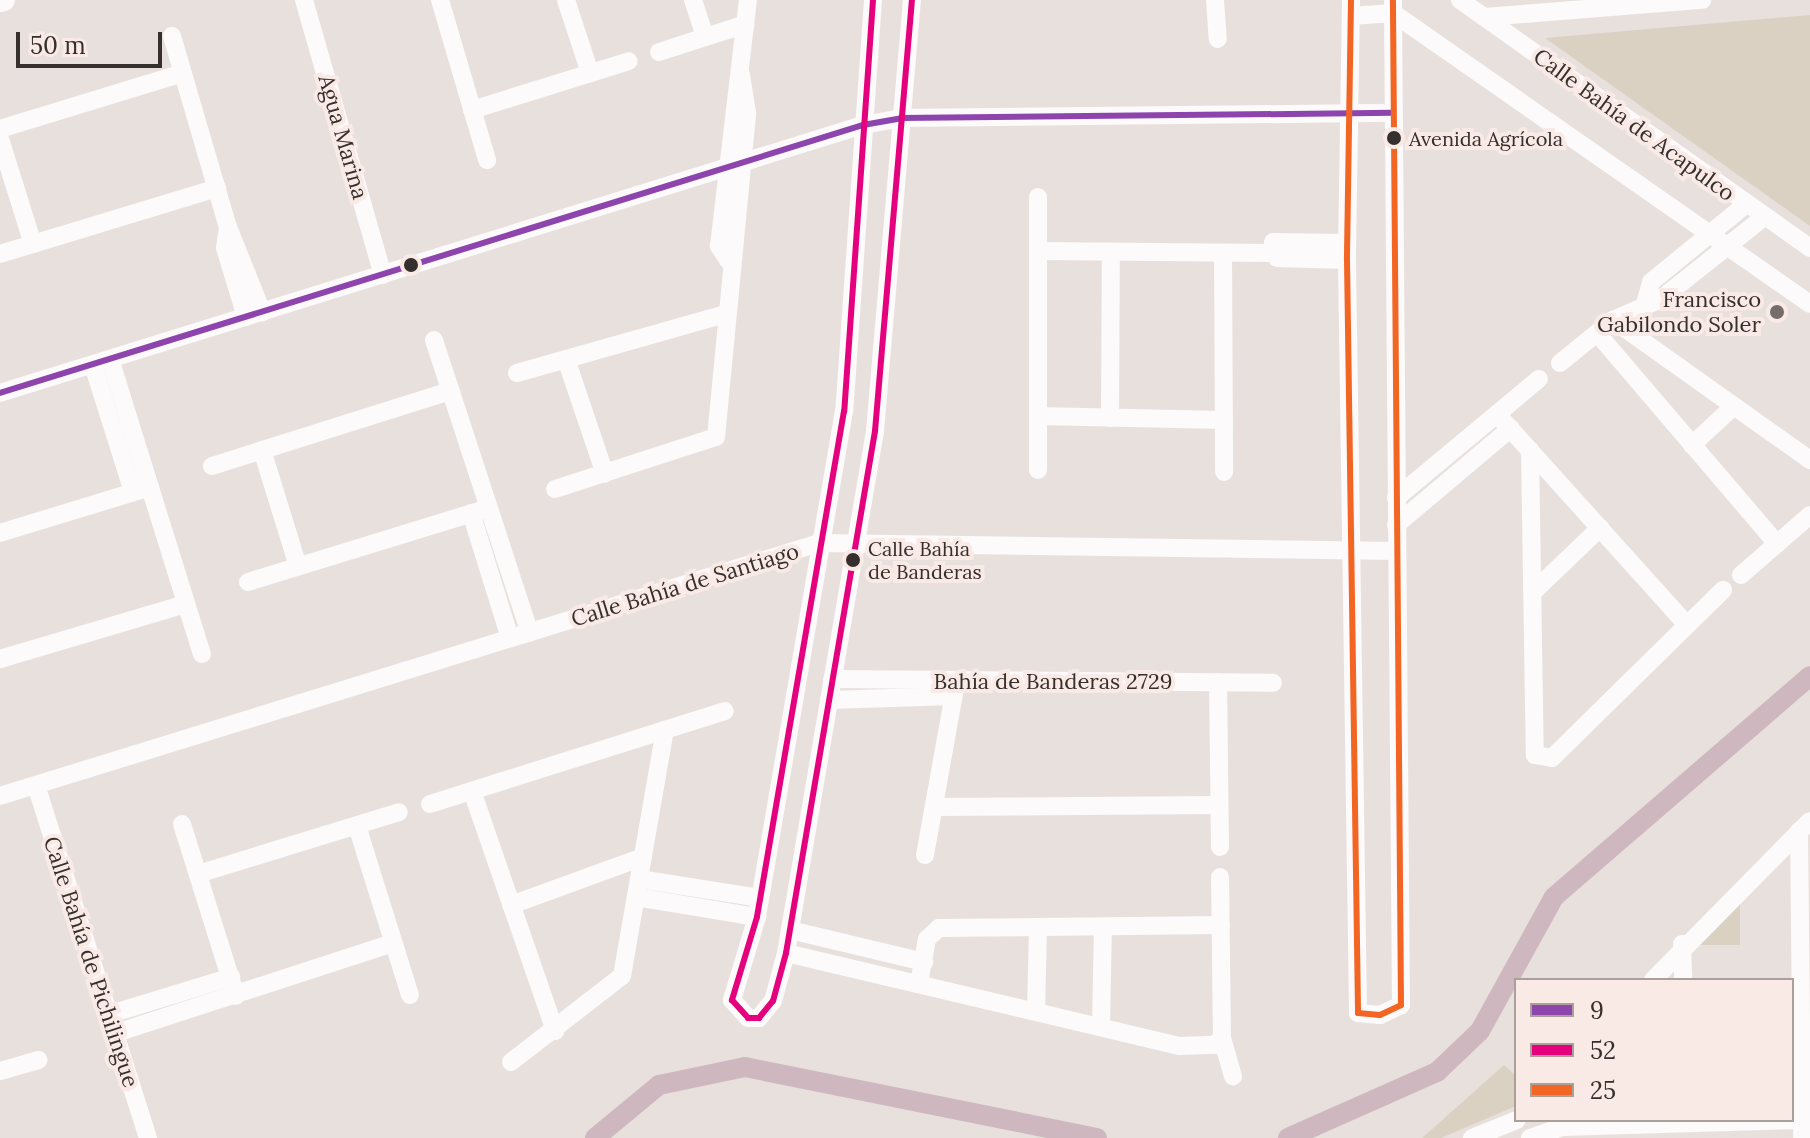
<!DOCTYPE html>
<html>
<head>
<meta charset="utf-8">
<style>
  body { margin:0 }
  #map { position:relative; width:1810px; height:1138px; overflow:hidden; background:#e8e0dd; font-family:Lora,serif }
  div>[style] { position:absolute }
  .green>* { inset:0; background:#dbd1c2 }
  .canal>* { height:20px; margin:-10px; padding:0 10px; transform-origin:10px; border-radius:10px; background:#cfb7c0 }
  .minor>* { height:18px; margin:-9px; padding:0 9px; transform-origin:9px; border-radius:9px; background:#fcfafa }
  .tertiary>* { height:22px; margin:-11px; padding:0 11px; transform-origin:11px; border-radius:11px; background:#fcfafa }
  .bus-1>* { height:6px; margin:-3px; padding:0 3px; transform-origin:3px; border-radius:3px; background:#8e44ad }
  .bus-2>* { height:6px; margin:-3px; padding:0 3px; transform-origin:3px; border-radius:3px; background:#e5007d }
  .bus-3>* { height:6px; margin:-3px; padding:0 3px; transform-origin:3px; border-radius:3px; background:#f26522 }
  .dots>* { width:22px; height:22px; translate:-50% -50%; box-sizing:border-box; border:4px solid #faeae5; border-radius:50% }
  span { translate:-50% -50%; white-space:nowrap; text-align:center; line-height:1.15; -webkit-text-stroke:8px #faeae5; paint-order:stroke }
  .bus-label { font-size:20px; color:#352f2d }
  .left { translate:0 -50%; text-align:left }
  .street-label { font-size:22px; color:#352f2d }
  .poi-label { font-size:22px; color:#352f2d }
  .right { translate:-100% -50%; text-align:right }
  .legend { position:absolute; left:1514px; top:978px; width:280px; height:144px; box-sizing:border-box; background:#faeae5; border:2px solid #ab9f9b; margin:0; padding:10px 14px; list-style:none; font-size:24px; color:#352f2d }
  .legend li { display:flex; align-items:center; gap:16px; height:40px }
  .legend b { width:40px; border:2px solid #ab9f9b }
  .scale { position:absolute; left:16px; top:32px; width:146px; height:36px; box-sizing:border-box; border:4px solid #352f2d; border-top:0; padding-left:10px; font-size:24px; line-height:28px; white-space:nowrap; color:#352f2d; -webkit-text-stroke:6px #faeae5; paint-order:stroke }
</style>
</head>
<body>
<div id="map">
  <div class="green">
    <i style="clip-path:polygon(1810px 15px,1810px 226px,1545px 38px)"></i>
    <i style="clip-path:polygon(1740px 901px,1740px 945px,1696px 945px)"></i>
    <i style="clip-path:polygon(1504px 1065px,1516px 1076px,1516px 1106px,1441px 1138px,1422px 1138px)"></i>
  </div>
  <div class="canal">
    <i style="left:595px;top:1138px;width:83px;rotate:-39.6deg"></i>
    <i style="left:659px;top:1085px;width:88px;rotate:-11.8deg"></i>
    <i style="left:745px;top:1067px;width:359px;rotate:11.4deg"></i>
    <i style="left:1288px;top:1138px;width:163px;rotate:-23.9deg"></i>
    <i style="left:1437px;top:1072px;width:59px;rotate:-43.6deg"></i>
    <i style="left:1480px;top:1031px;width:153px;rotate:-61.1deg"></i>
    <i style="left:1554px;top:897px;width:338px;rotate:-40.8deg"></i>
  </div>
  <div class="minor">
    <i style="left:304px;top:0;width:286px;rotate:74deg"></i>
    <i style="left:440px;top:0;width:167px;rotate:73.6deg"></i>
    <i style="left:566px;top:0;width:77px;rotate:71.8deg"></i>
    <i style="left:693px;top:0;width:39px;rotate:72deg"></i>
    <i style="left:873px;top:0;width:412px;rotate:94deg"></i>
    <i style="left:844px;top:411px;width:513px;rotate:99.76deg"></i>
    <i style="left:757px;top:917px;width:87px;rotate:106.8deg"></i>
    <i style="left:732px;top:1000px;width:24px;rotate:48deg"></i>
    <i style="left:748px;top:1018px;width:11px"></i>
    <i style="left:759px;top:1018px;width:22px;rotate:-51deg"></i>
    <i style="left:773px;top:1001px;width:50px;rotate:-74.8deg"></i>
    <i style="left:786px;top:953px;width:530px;rotate:-80.32deg"></i>
    <i style="left:875px;top:431px;width:433px;rotate:-85.1deg"></i>
    <i style="left:1215px;top:0;width:39px;rotate:86deg"></i>
    <i style="left:1351px;top:0;width:260px;rotate:90.9deg"></i>
    <i style="left:1347px;top:260px;width:753px;rotate:89.16deg"></i>
    <i style="left:1358px;top:1013px;width:22px;rotate:5deg"></i>
    <i style="left:1380px;top:1015px;width:23px;rotate:-25deg"></i>
    <i style="left:1401px;top:1005px;width:1005px;rotate:-90.46deg"></i>
    <i style="left:1460px;top:0;width:429px;rotate:35.3deg"></i>
    <i style="left:1351px;top:16px;width:42px;rotate:-4.1deg"></i>
    <i style="left:1393px;top:13px;width:508px;rotate:34.91deg"></i>
    <i style="left:1484px;top:17px;width:219px;rotate:-4.5deg"></i>
    <i style="left:172px;top:36px;width:199px;rotate:73.7deg"></i>
    <i style="left:228px;top:227px;width:92px;rotate:68.2deg"></i>
    <i style="left:659px;top:52px;width:91px;rotate:-17.8deg"></i>
    <i style="left:472px;top:110px;width:164px;rotate:-17.3deg"></i>
    <i style="left:0;top:129px;width:191px;rotate:-17deg"></i>
    <i style="left:0;top:139px;width:110px;rotate:72.6deg"></i>
    <i style="left:228px;top:227px;width:21px;rotate:98deg"></i>
    <i style="left:225px;top:248px;width:72px;rotate:73.1deg"></i>
    <i style="left:1277px;top:247px;width:6px;rotate:-129deg"></i>
    <i style="left:1273px;top:242px;width:74px;rotate:0.8deg"></i>
    <i style="left:1038px;top:251px;width:244px;rotate:0.5deg"></i>
    <i style="left:1223px;top:253px;width:219px;rotate:89.7deg"></i>
    <i style="left:0;top:254px;width:227px;rotate:-16.9deg"></i>
    <i style="left:1277px;top:258px;width:70px;rotate:1.6deg"></i>
    <i style="left:728px;top:260px;width:17px;rotate:-123deg"></i>
    <i style="left:719px;top:246px;width:248px;rotate:-83.3deg"></i>
    <i style="left:1646px;top:300px;width:19px;rotate:-74deg"></i>
    <i style="left:1651px;top:282px;width:122px;rotate:-39.3deg"></i>
    <i style="left:1613px;top:320px;width:242px;rotate:35.4deg"></i>
    <i style="left:1597px;top:333px;width:277px;rotate:49.5deg"></i>
    <i style="left:434px;top:340px;width:308px;rotate:71.9deg"></i>
    <i style="left:110px;top:359px;width:309px;rotate:72.7deg"></i>
    <i style="left:566px;top:359px;width:121px;rotate:71.3deg"></i>
    <i style="left:1560px;top:363px;width:68px;rotate:-39.1deg"></i>
    <i style="left:1613px;top:320px;width:52px;rotate:-23.6deg"></i>
    <i style="left:1661px;top:299px;width:132px;rotate:-38.5deg"></i>
    <i style="left:93px;top:365px;width:133px;rotate:72.5deg"></i>
    <i style="left:517px;top:373px;width:217px;rotate:-15.8deg"></i>
    <i style="left:0;top:393px;width:904px;rotate:-17.25deg"></i>
    <i style="left:863px;top:125px;width:39px;rotate:-10deg"></i>
    <i style="left:901px;top:118px;width:492px;rotate:-0.6deg"></i>
    <i style="left:1497px;top:414px;width:281px;rotate:48deg"></i>
    <i style="left:1038px;top:416px;width:186px;rotate:1.2deg"></i>
    <i style="left:1110px;top:418px;width:166px;rotate:-89.7deg"></i>
    <i style="left:1692px;top:445px;width:57px;rotate:-42.9deg"></i>
    <i style="left:262px;top:450px;width:121px;rotate:72.8deg"></i>
    <i style="left:1530px;top:450px;width:305px;rotate:89.1deg"></i>
    <i style="left:1535px;top:755px;width:17px;rotate:10deg"></i>
    <i style="left:1552px;top:758px;width:240px;rotate:-44.5deg"></i>
    <i style="left:212px;top:466px;width:250px;rotate:-17.5deg"></i>
    <i style="left:1038px;top:470px;width:273px;rotate:-90deg"></i>
    <i style="left:555px;top:489px;width:169px;rotate:-17.9deg"></i>
    <i style="left:716px;top:437px;width:325px;rotate:-84.5deg"></i>
    <i style="left:747px;top:113px;width:39px;rotate:-99deg"></i>
    <i style="left:1396px;top:498px;width:186px;rotate:-39.8deg"></i>
    <i style="left:471px;top:513px;width:131px;rotate:72.7deg"></i>
    <i style="left:1396px;top:525px;width:150px;rotate:-40.1deg"></i>
    <i style="left:0;top:533px;width:157px;rotate:-17deg"></i>
    <i style="left:1741px;top:575px;width:91px;rotate:-41deg"></i>
    <i style="left:248px;top:582px;width:249px;rotate:-17.1deg"></i>
    <i style="left:1533px;top:592px;width:93px;rotate:-43.7deg"></i>
    <i style="left:0;top:659px;width:194px;rotate:-16.5deg"></i>
    <i style="left:832px;top:679px;width:441px;rotate:0.5deg"></i>
    <i style="left:1218px;top:682px;width:165px;rotate:89.3deg"></i>
    <i style="left:829px;top:700px;width:124px;rotate:-1.8deg"></i>
    <i style="left:36px;top:785px;width:370px;rotate:72.4deg"></i>
    <i style="left:472px;top:791px;width:254px;rotate:70.9deg"></i>
    <i style="left:0;top:796px;width:857px;rotate:-17.17deg"></i>
    <i style="left:819px;top:543px;width:577px;rotate:0.79deg"></i>
    <i style="left:430px;top:804px;width:309px;rotate:-17.5deg"></i>
    <i style="left:934px;top:807px;width:285px;rotate:-0.4deg"></i>
    <i style="left:182px;top:824px;width:180px;rotate:72.6deg"></i>
    <i style="left:357px;top:826px;width:177px;rotate:72.6deg"></i>
    <i style="left:1799px;top:831px;width:307px;rotate:89.4deg"></i>
    <i style="left:925px;top:855px;width:176px;rotate:-79.8deg"></i>
    <i style="left:198px;top:874px;width:210px;rotate:-17.1deg"></i>
    <i style="left:639px;top:879px;width:122px;rotate:8.9deg"></i>
    <i style="left:636px;top:897px;width:123px;rotate:9.4deg"></i>
    <i style="left:511px;top:905px;width:140px;rotate:-20deg"></i>
    <i style="left:790px;top:930px;width:138px;rotate:13.4deg"></i>
    <i style="left:1682px;top:944px;width:36px;rotate:88deg"></i>
    <i style="left:786px;top:953px;width:404px;rotate:13.3deg"></i>
    <i style="left:1179px;top:1046px;width:35px;rotate:-2deg"></i>
    <i style="left:1214px;top:1045px;width:11px;rotate:-41deg"></i>
    <i style="left:1222px;top:1038px;width:161px;rotate:-90.7deg"></i>
    <i style="left:1653px;top:980px;width:223px;rotate:-45.4deg"></i>
    <i style="left:919px;top:983px;width:45px;rotate:-79.7deg"></i>
    <i style="left:927px;top:939px;width:16px;rotate:-43deg"></i>
    <i style="left:939px;top:928px;width:282px;rotate:-0.6deg"></i>
    <i style="left:1036px;top:1011px;width:84px;rotate:-88.6deg"></i>
    <i style="left:107px;top:1015px;width:130px;rotate:-17deg"></i>
    <i style="left:1101px;top:1027px;width:100px;rotate:-88.9deg"></i>
    <i style="left:113px;top:1034px;width:294px;rotate:-18deg"></i>
    <i style="left:1222px;top:1038px;width:40px;rotate:74deg"></i>
    <i style="left:511px;top:1062px;width:140px;rotate:-37.8deg"></i>
    <i style="left:622px;top:976px;width:250px;rotate:-80.1deg"></i>
    <i style="left:0;top:1071px;width:40px;rotate:-16deg"></i>
    <i style="left:1472px;top:1138px;width:48px;rotate:-21.8deg"></i>
    <i style="left:1530px;top:1138px;width:34px;rotate:-19deg"></i>
    <i style="left:1562px;top:1127px;width:240px;rotate:-1.7deg"></i>
  </div>
  <div class="tertiary">
    <i style="left:0;top:1px;width:4px;rotate:-14deg"></i>
  </div>
  <div class="bus-1">
    <i style="left:0;top:393px;width:904px;rotate:-17.25deg"></i>
    <i style="left:863px;top:125px;width:39px;rotate:-10deg"></i>
    <i style="left:901px;top:118px;width:492px;rotate:-0.6deg"></i>
  </div>
  <div class="bus-2">
    <i style="left:873px;top:0;width:412px;rotate:94deg"></i>
    <i style="left:844px;top:411px;width:513px;rotate:99.76deg"></i>
    <i style="left:757px;top:917px;width:87px;rotate:106.8deg"></i>
    <i style="left:732px;top:1000px;width:24px;rotate:48deg"></i>
    <i style="left:748px;top:1018px;width:11px"></i>
    <i style="left:759px;top:1018px;width:22px;rotate:-51deg"></i>
    <i style="left:773px;top:1001px;width:50px;rotate:-74.8deg"></i>
    <i style="left:786px;top:953px;width:530px;rotate:-80.32deg"></i>
    <i style="left:875px;top:431px;width:433px;rotate:-85.1deg"></i>
  </div>
  <div class="bus-3">
    <i style="left:1351px;top:0;width:260px;rotate:90.9deg"></i>
    <i style="left:1347px;top:260px;width:753px;rotate:89.16deg"></i>
    <i style="left:1358px;top:1013px;width:22px;rotate:5deg"></i>
    <i style="left:1380px;top:1015px;width:23px;rotate:-25deg"></i>
    <i style="left:1401px;top:1005px;width:1005px;rotate:-90.46deg"></i>
  </div>
  <div class="dots">
    <i style="left:1394px;top:138px;background:#352f2d"></i>
    <i style="left:411px;top:265px;background:#352f2d"></i>
    <i style="left:1777px;top:312px;background:#746d6b"></i>
    <i style="left:853px;top:560px;background:#352f2d"></i>
  </div>
  <div class="bus-label">
    <span class="left" style="left:1409px;top:138px">Avenida Agrícola</span>
    <span class="left" style="left:868px;top:560px">Calle Bahía<br>de Banderas</span>
  </div>
  <div class="street-label">
    <span style="left:1634px;top:125px;rotate:36deg">Calle Bahía de Acapulco</span>
    <span style="left:343px;top:137px;rotate:74deg">Agua Marina</span>
    <span style="left:685px;top:585px;rotate:-17deg">Calle Bahía de Santiago</span>
    <span style="left:1053px;top:682px">Bahía de Banderas 2729</span>
    <span style="left:91px;top:962px;rotate:72deg">Calle Bahía de Pichilingue</span>
  </div>
  <div class="poi-label">
    <span class="right" style="left:1761px;top:312px">Francisco<br>Gabilondo Soler</span>
  </div>
  <ul class="legend">
  <li><b style="height:10px;background:#8e44ad"></b>9</li>
  <li><b style="height:10px;background:#e5007d"></b>52</li>
  <li><b style="height:10px;background:#f26522"></b>25</li>
  </ul>
  <div class="scale">50 m</div>
</div>
</body>
</html>
